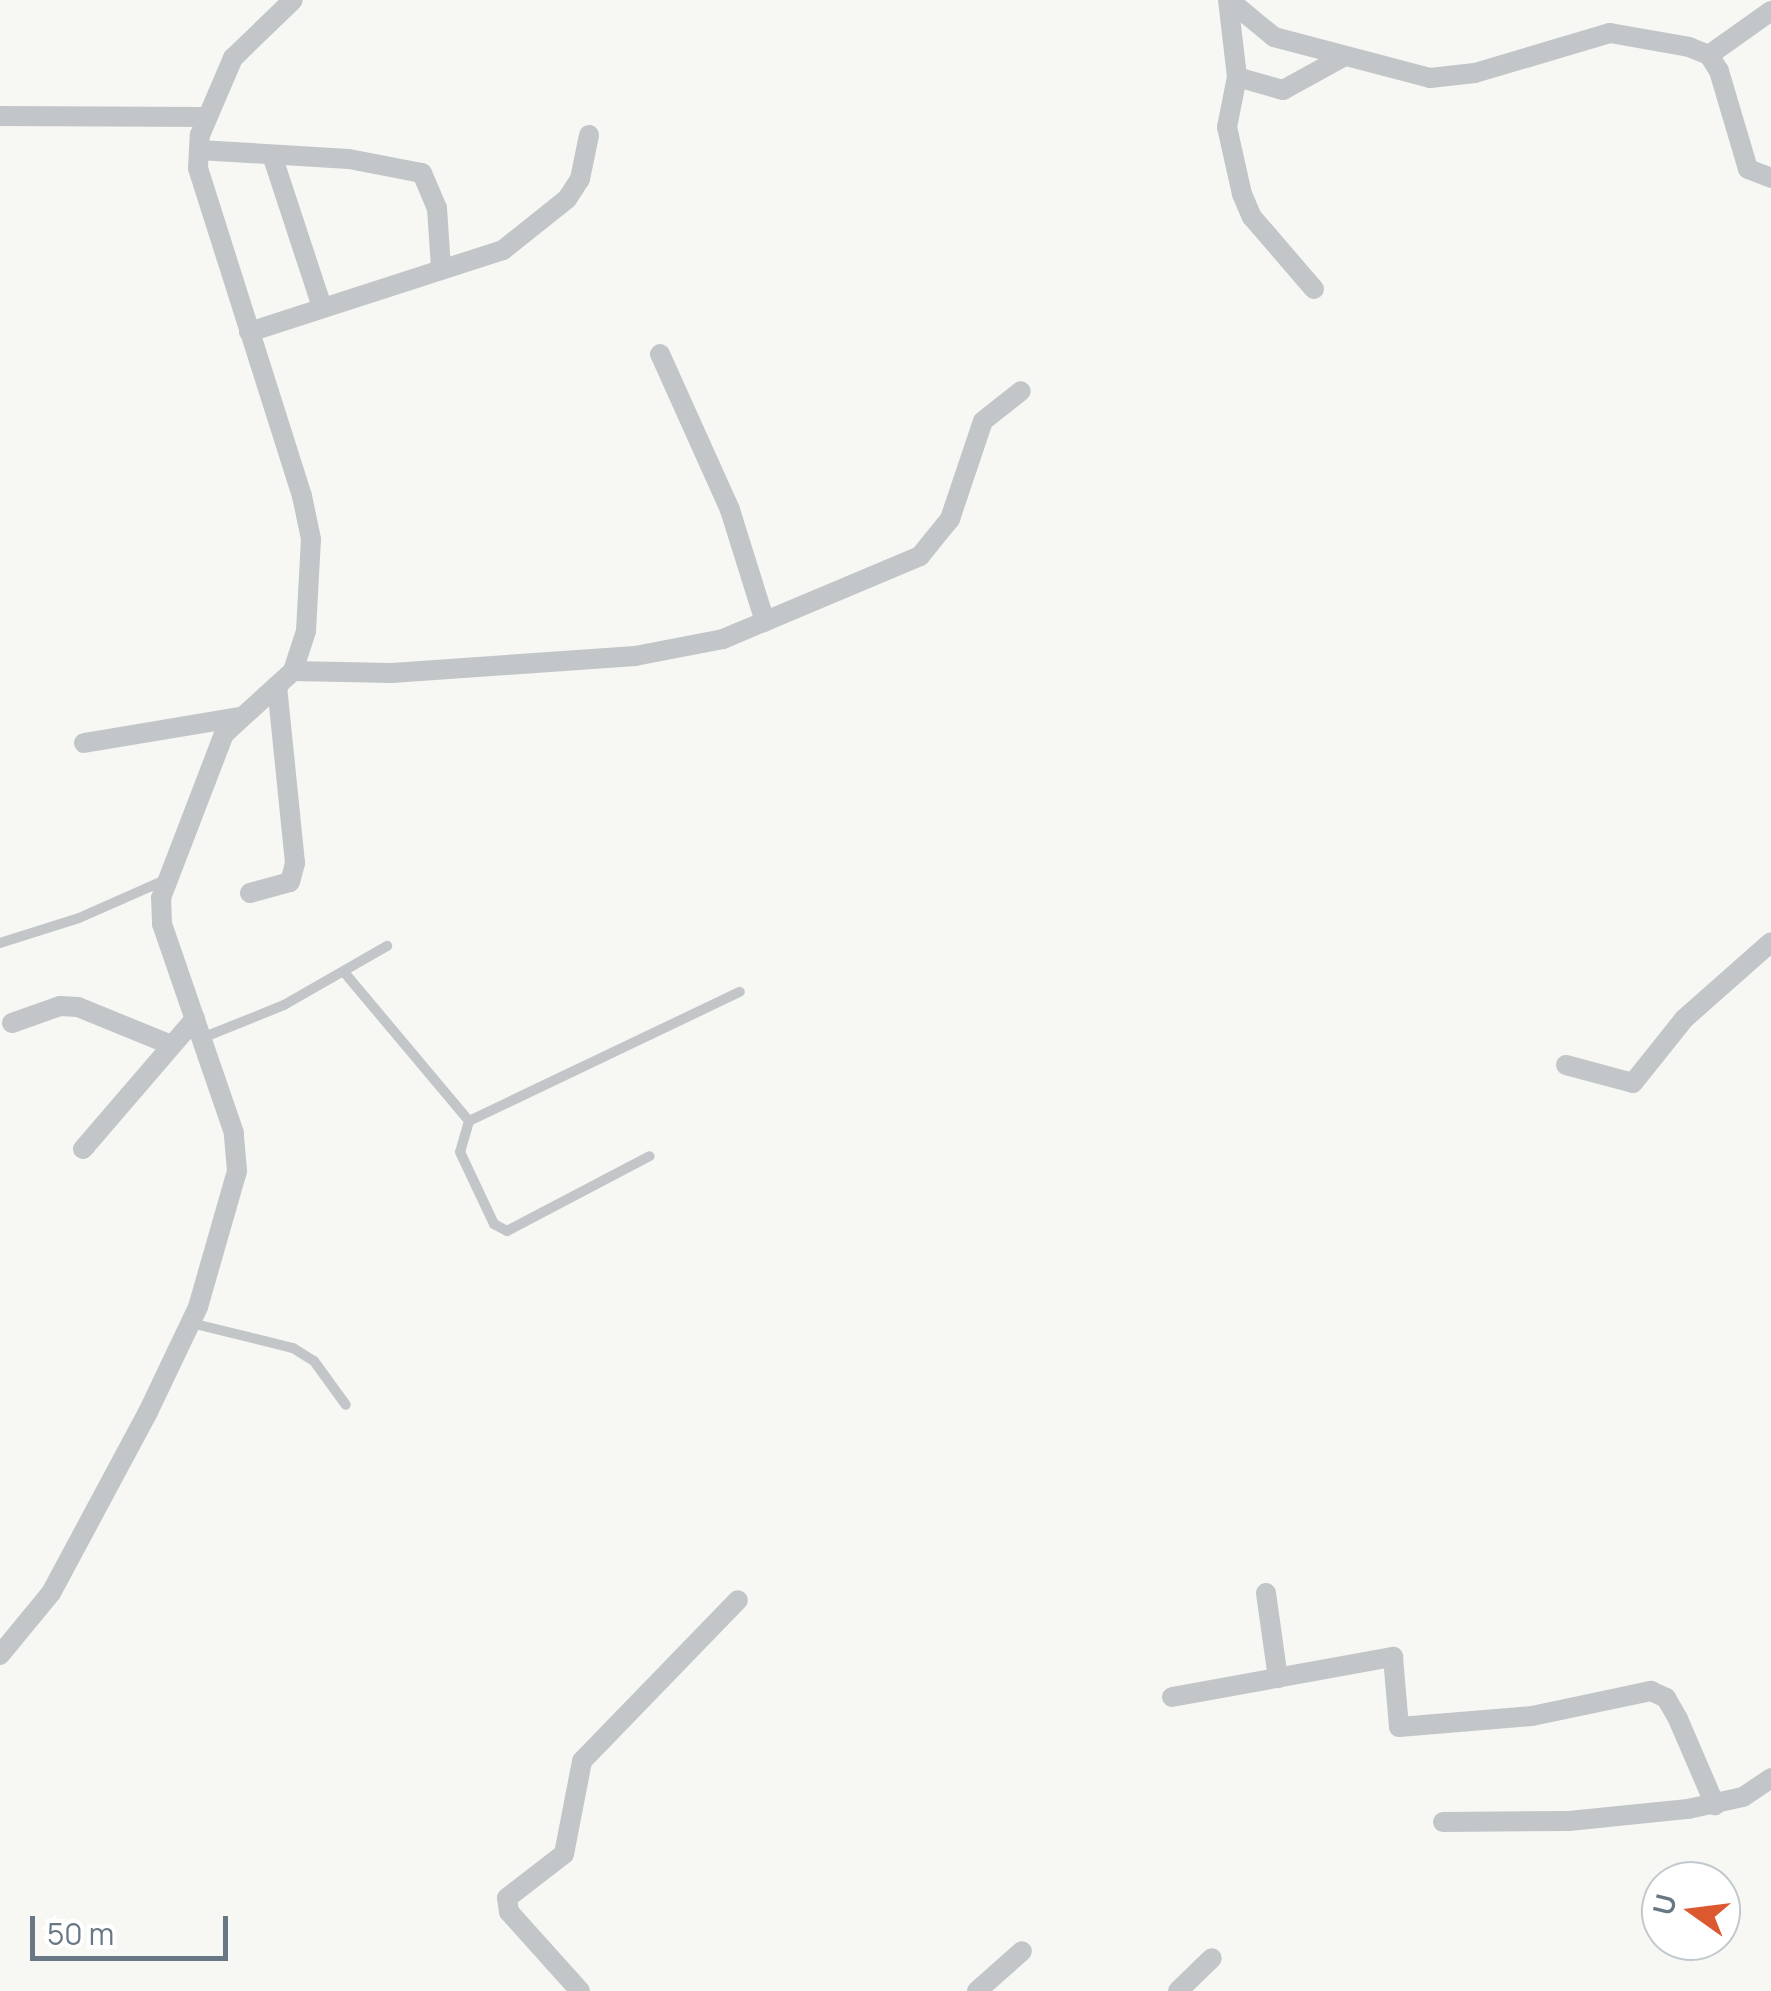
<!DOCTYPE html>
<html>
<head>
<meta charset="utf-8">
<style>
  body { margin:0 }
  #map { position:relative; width:1771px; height:1991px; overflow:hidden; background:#f7f7f4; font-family:Manrope,sans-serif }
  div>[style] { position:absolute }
  .lane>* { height:10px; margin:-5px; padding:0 5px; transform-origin:5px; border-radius:5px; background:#c2c6c9 }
  .street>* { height:20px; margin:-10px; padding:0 10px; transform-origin:10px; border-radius:10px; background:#c2c6c9 }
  span { translate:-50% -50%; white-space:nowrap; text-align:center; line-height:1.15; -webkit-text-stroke:10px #fff; paint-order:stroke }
  .north { position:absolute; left:1641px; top:1861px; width:100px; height:100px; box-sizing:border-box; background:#fff; border:2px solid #c2c9ce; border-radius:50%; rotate:284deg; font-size:28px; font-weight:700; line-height:40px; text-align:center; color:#677784 }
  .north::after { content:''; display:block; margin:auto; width:35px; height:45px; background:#dc582f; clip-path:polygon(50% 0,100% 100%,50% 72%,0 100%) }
  .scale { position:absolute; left:30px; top:1916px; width:198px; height:45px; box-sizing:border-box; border:5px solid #677784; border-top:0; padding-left:12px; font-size:30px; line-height:35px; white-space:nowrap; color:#677784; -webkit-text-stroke:8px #fff; paint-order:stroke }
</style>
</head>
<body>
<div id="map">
  <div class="lane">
    <i style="left:0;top:943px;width:83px;rotate:-17.6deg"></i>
    <i style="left:79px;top:918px;width:92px;rotate:-23.8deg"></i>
    <i style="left:344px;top:972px;width:194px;rotate:50deg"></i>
    <i style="left:469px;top:1121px;width:300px;rotate:-25.5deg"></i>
    <i style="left:202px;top:1038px;width:88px;rotate:-21.9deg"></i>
    <i style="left:284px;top:1005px;width:119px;rotate:-29.8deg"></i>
    <i style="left:469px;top:1121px;width:32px;rotate:106deg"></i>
    <i style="left:460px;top:1152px;width:80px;rotate:64.7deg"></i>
    <i style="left:494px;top:1224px;width:15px;rotate:28deg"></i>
    <i style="left:507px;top:1231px;width:161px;rotate:-27.7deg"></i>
    <i style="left:191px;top:1323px;width:105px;rotate:13.8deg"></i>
    <i style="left:293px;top:1348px;width:25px;rotate:32deg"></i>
    <i style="left:314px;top:1361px;width:54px;rotate:54deg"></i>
  </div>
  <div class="street">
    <i style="left:1228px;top:0;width:78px;rotate:83.3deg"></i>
    <i style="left:1237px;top:77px;width:51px;rotate:101.3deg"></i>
    <i style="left:1227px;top:127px;width:69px;rotate:77.4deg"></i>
    <i style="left:1242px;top:194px;width:25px;rotate:67deg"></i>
    <i style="left:1252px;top:217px;width:95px;rotate:49.3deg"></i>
    <i style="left:1229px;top:0;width:58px;rotate:39.4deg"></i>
    <i style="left:1274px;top:37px;width:161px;rotate:14.7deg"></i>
    <i style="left:1430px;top:78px;width:45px;rotate:-6.3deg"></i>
    <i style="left:1475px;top:73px;width:141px;rotate:-16.5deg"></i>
    <i style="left:1610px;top:33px;width:80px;rotate:10deg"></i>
    <i style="left:1689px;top:47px;width:22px;rotate:22deg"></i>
    <i style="left:1709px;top:55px;width:19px;rotate:58deg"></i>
    <i style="left:1719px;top:71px;width:102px;rotate:73.5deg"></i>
    <i style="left:1748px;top:169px;width:25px;rotate:21deg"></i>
    <i style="left:1709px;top:55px;width:76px;rotate:-35.4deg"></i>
    <i style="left:1237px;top:77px;width:48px;rotate:15.8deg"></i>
    <i style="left:1283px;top:90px;width:68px;rotate:-28.8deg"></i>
    <i style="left:0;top:116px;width:206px;rotate:0.3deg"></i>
    <i style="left:199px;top:150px;width:150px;rotate:3.4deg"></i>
    <i style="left:349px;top:159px;width:74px;rotate:10.9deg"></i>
    <i style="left:422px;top:173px;width:38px;rotate:67deg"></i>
    <i style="left:437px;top:208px;width:61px;rotate:86.2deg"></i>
    <i style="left:272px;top:155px;width:160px;rotate:71.8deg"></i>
    <i style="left:249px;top:332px;width:267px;rotate:-17.9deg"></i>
    <i style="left:503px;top:250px;width:82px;rotate:-38.6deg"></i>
    <i style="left:567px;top:199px;width:24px;rotate:-57deg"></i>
    <i style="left:580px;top:179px;width:45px;rotate:-78.4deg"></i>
    <i style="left:660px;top:354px;width:171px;rotate:65.8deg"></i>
    <i style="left:730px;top:510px;width:117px;rotate:72.6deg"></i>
    <i style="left:293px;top:671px;width:99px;rotate:1.2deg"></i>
    <i style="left:392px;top:673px;width:244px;rotate:-4deg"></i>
    <i style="left:635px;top:656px;width:90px;rotate:-10.9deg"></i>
    <i style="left:723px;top:639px;width:214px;rotate:-22.8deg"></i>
    <i style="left:920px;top:556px;width:48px;rotate:-51deg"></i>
    <i style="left:950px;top:519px;width:103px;rotate:-71.4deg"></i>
    <i style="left:983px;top:421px;width:48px;rotate:-38.3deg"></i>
    <i style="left:84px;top:743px;width:157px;rotate:-9.5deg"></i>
    <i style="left:250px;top:893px;width:41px;rotate:-15.4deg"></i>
    <i style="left:290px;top:882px;width:20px;rotate:-75deg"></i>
    <i style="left:295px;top:863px;width:177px;rotate:-95.8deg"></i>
    <i style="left:12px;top:1023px;width:51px;rotate:-19.5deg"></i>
    <i style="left:60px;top:1006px;width:18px;rotate:3deg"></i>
    <i style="left:78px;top:1007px;width:100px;rotate:22.2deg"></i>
    <i style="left:1566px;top:1065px;width:69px;rotate:15deg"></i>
    <i style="left:1633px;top:1083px;width:82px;rotate:-51.4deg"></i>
    <i style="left:1684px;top:1019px;width:116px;rotate:-41.5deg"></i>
    <i style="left:83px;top:1149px;width:172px;rotate:-49.3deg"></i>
    <i style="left:1266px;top:1593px;width:86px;rotate:82deg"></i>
    <i style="left:0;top:1655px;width:80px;rotate:-50.6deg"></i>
    <i style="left:51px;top:1593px;width:205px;rotate:-61.8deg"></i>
    <i style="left:148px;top:1412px;width:116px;rotate:-64.5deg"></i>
    <i style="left:198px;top:1307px;width:141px;rotate:-74deg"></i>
    <i style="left:237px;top:1171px;width:38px;rotate:-95deg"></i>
    <i style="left:234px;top:1133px;width:221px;rotate:-109deg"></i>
    <i style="left:162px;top:924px;width:26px;rotate:-92deg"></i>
    <i style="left:161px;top:898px;width:176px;rotate:-69deg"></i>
    <i style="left:224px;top:734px;width:93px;rotate:-42.4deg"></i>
    <i style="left:293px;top:671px;width:42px;rotate:-72deg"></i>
    <i style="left:306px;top:631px;width:92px;rotate:-86.9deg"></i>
    <i style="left:311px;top:539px;width:44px;rotate:-101.8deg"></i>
    <i style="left:302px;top:496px;width:344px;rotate:-107.6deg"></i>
    <i style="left:198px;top:168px;width:33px;rotate:-87deg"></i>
    <i style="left:200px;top:135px;width:84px;rotate:-66.8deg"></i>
    <i style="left:233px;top:58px;width:83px;rotate:-44deg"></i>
    <i style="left:1172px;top:1697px;width:225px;rotate:-10.3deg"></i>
    <i style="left:1393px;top:1657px;width:70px;rotate:85.1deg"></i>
    <i style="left:1399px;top:1727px;width:133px;rotate:-4.7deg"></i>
    <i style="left:1532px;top:1716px;width:122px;rotate:-11.9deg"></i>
    <i style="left:1651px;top:1691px;width:17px;rotate:25deg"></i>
    <i style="left:1666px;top:1698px;width:24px;rotate:60deg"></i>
    <i style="left:1678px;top:1719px;width:94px;rotate:66.7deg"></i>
    <i style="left:1443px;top:1822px;width:126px;rotate:-0.5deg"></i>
    <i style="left:1569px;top:1821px;width:120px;rotate:-5.8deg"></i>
    <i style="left:1688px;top:1809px;width:56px;rotate:-12.3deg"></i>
    <i style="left:1743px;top:1797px;width:34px;rotate:-34deg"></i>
    <i style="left:580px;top:1991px;width:106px;rotate:-131.9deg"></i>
    <i style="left:509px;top:1912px;width:14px;rotate:-98deg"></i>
    <i style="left:507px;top:1898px;width:72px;rotate:-37.7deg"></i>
    <i style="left:564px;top:1854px;width:95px;rotate:-79deg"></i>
    <i style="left:582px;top:1761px;width:224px;rotate:-45.9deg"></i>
    <i style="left:977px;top:1991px;width:60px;rotate:-41.6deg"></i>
    <i style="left:1178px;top:1991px;width:47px;rotate:-44.1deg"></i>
  </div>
  <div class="north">U</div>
  <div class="scale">50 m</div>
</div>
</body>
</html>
